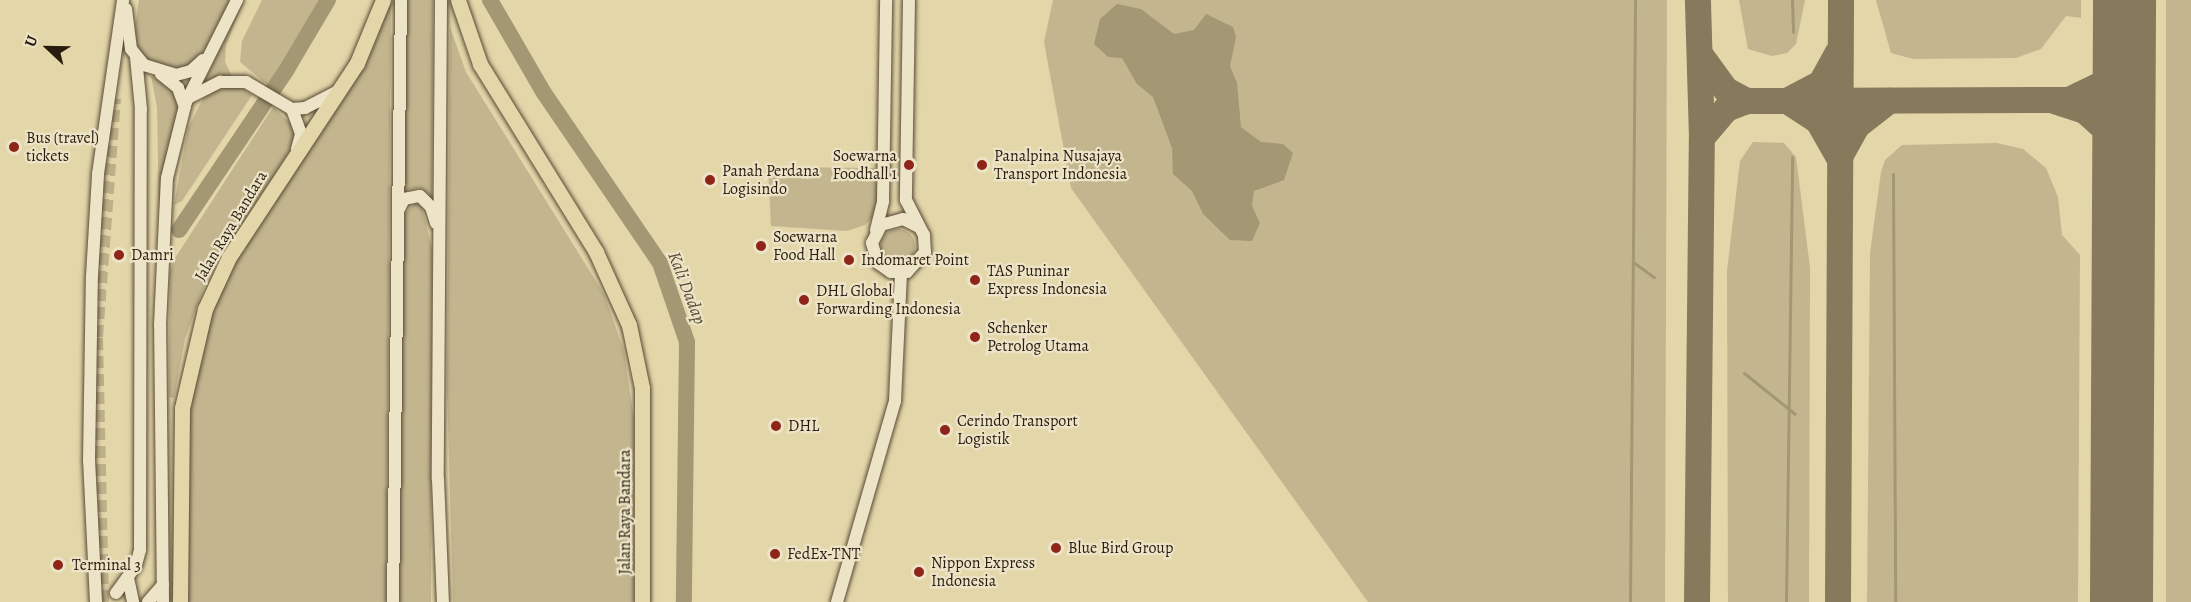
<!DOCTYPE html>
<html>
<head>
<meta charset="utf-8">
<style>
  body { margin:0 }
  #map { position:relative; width:2191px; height:602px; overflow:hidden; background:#e3d6a9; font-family:Alegreya,serif }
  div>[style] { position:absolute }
  .green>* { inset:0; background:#c3b68f; transform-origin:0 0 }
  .round { border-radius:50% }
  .water>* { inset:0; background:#a39774 }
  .stream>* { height:3px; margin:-1.5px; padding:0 1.5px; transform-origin:1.5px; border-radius:1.5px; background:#a39774 }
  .river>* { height:16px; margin:-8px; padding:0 8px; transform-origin:8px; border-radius:8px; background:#a39774 }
  .taxiway>* { height:26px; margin:-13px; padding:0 13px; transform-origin:13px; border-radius:13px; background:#86795c }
  .runway>* { height:63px; margin:-31.5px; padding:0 31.5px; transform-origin:31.5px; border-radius:31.5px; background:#86795c }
  .tertiary-tunnel>* { height:12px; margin-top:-6px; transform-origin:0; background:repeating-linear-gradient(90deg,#beb18a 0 12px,transparent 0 18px) }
  .roads { filter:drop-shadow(0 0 2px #574a35) drop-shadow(0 0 2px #574a35) }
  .tertiary>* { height:12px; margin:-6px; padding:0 6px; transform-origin:6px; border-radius:6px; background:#ede4c7 }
  .primary>* { height:15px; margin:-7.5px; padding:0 7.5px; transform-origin:7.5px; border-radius:7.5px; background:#e3d6a9 }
  .dots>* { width:16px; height:16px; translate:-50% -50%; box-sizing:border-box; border:3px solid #ede4c7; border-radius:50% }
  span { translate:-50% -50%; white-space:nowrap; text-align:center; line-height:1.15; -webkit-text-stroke:4.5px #ede4c7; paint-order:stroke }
  .poi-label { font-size:16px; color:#281c0e }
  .left { translate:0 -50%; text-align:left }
  .right { translate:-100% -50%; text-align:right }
  .street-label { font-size:16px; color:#281c0e }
  .water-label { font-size:18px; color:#594d37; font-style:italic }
  .north { position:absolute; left:18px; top:18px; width:60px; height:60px; -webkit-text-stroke:4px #ede4c7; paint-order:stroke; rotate:292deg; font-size:16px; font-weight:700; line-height:24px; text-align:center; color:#281c0e }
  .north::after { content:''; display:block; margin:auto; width:21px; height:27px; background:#281c0e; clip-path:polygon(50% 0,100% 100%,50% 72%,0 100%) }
</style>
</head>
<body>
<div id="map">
  <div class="green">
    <i style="clip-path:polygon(139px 0,233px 0,207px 48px,195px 62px,178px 70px,152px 64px,140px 52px,134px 33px)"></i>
    <i style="clip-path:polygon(244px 0,226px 45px,225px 62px,232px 76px,202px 85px)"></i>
    <i style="clip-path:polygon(262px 0,324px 0,270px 87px,240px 62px,242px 41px)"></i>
    <i style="clip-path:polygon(391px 0,386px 602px,187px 602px,189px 399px,203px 332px,231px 266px,366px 57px)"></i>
    <i style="clip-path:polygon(404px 0,433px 0,432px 196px,419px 188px,403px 190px)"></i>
    <i style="clip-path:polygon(1053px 0,1667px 0,1665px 602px,1368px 602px,1071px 188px,1044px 42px)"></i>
    <i style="clip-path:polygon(1739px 0,1805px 0,1796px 44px,1787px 53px,1772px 56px,1748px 49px)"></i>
    <i style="clip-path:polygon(1876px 0,2081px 0,2081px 18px,2066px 16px,2041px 49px,2016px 58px,1913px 59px,1891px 53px)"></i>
    <i style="left:2166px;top:0;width:25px;height:602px"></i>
    <i style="clip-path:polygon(450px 27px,466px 72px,604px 294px,624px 351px,634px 420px,634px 602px,453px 602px,447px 388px)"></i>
    <i style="clip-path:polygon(151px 76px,172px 87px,180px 104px,163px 170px,159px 216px,157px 107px)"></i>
    <i style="clip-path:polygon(221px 87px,239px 87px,252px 95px,182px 201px,174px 205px,188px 128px,204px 97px)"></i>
    <i style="clip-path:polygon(273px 107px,291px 124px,295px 135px,291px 149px,206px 281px,185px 339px,174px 398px,169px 397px,170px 271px,175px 258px)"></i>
    <i style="clip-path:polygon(1753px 142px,1784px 143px,1796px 157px,1810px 268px,1809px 602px,1728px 602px,1727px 271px,1740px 161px)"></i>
    <i style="clip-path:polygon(1997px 143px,2023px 149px,2046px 168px,2058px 197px,2062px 235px,2080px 255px,2078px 602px,1867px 602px,1870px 253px,1881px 172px,1885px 160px,1902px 145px)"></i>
    <i style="clip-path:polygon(768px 167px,880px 168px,876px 214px,865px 225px,847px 231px,771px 226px)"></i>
    <i style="clip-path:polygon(415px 203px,422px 207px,432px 249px,431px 602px,397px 602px,403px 216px)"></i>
    <i class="round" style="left:881px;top:229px;width:34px;height:34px"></i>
  </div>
  <div class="water">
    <i style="clip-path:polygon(1117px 4px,1141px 9px,1174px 34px,1194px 30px,1206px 14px,1233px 27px,1236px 37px,1230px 66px,1237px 83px,1241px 127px,1261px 142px,1283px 144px,1293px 153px,1284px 180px,1254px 191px,1252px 206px,1260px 223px,1252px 241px,1230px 240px,1203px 214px,1192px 191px,1173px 174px,1172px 148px,1153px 97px,1137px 84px,1122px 58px,1108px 57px,1094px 44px,1100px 19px)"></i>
  </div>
  <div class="stream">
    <i style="left:1792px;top:0;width:32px;rotate:88deg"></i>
    <i style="left:1893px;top:174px;width:428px;rotate:89.7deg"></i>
    <i style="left:1633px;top:262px;width:26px;rotate:36deg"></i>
    <i style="left:1744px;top:373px;width:65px;rotate:38.8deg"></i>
    <i style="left:1630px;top:602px;width:602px;rotate:-89.52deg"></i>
    <i style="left:1786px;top:602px;width:445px;rotate:-89.2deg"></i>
  </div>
  <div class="river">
    <i style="left:490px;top:0;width:108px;rotate:59.9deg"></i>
    <i style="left:544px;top:93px;width:206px;rotate:55.7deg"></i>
    <i style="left:660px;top:263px;width:83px;rotate:71.1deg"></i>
    <i style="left:687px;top:342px;width:260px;rotate:90.7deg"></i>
    <i style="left:179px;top:230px;width:194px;rotate:-56.1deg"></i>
    <i style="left:287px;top:69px;width:80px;rotate:-59.3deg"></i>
  </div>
  <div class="taxiway">
    <i style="left:2118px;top:0;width:37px;rotate:81deg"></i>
    <i style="left:1700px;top:54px;width:44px;rotate:54.2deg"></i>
    <i style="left:1726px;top:90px;width:24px;rotate:28deg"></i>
    <i style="left:1747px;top:101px;width:11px"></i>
    <i style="left:2057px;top:102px;width:29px;rotate:18deg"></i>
    <i style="left:2085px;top:111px;width:24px;rotate:42deg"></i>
    <i style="left:2103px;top:127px;width:25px;rotate:56deg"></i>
    <i style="left:2117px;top:148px;width:25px;rotate:76deg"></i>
    <i style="left:1702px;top:138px;width:38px;rotate:-50deg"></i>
    <i style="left:1726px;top:109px;width:22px;rotate:-21deg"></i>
    <i style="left:1747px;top:101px;width:322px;rotate:-0.2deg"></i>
    <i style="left:2069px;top:100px;width:41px;rotate:-25.9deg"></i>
    <i style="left:2106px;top:82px;width:21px;rotate:-53deg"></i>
    <i style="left:2119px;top:65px;width:25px;rotate:-78deg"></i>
    <i style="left:1841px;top:155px;width:33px;rotate:-61deg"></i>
    <i style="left:1857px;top:126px;width:41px;rotate:-38deg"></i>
    <i style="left:1889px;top:101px;width:4px;rotate:180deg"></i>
    <i style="left:1838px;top:156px;width:40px;rotate:-119.7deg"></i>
    <i style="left:1818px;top:121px;width:37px;rotate:-147deg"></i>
    <i style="left:1787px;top:101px;width:38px;rotate:-28deg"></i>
    <i style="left:1821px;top:83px;width:35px;rotate:-61deg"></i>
    <i style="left:1697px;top:602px;width:464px;rotate:-89.4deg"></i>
    <i style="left:1702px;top:138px;width:138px;rotate:-91.7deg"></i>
    <i style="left:1838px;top:602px;width:602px;rotate:-89.71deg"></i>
  </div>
  <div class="runway">
    <i style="left:2121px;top:602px;width:602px;rotate:-89.71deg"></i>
  </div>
  <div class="tertiary-tunnel">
    <i style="left:103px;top:602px;width:265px;rotate:-91.3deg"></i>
    <i style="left:97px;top:337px;width:239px;rotate:-85.7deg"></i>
  </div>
  <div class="roads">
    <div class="tertiary">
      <i style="left:441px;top:0;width:479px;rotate:90.4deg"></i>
      <i style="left:438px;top:479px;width:123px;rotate:87.7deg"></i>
      <i style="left:909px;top:0;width:200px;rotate:90.9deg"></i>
      <i style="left:906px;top:200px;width:39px;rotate:63deg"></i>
      <i style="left:924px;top:235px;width:17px;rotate:87deg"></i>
      <i style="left:925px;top:252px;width:27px;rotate:132deg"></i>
      <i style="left:907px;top:272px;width:16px;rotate:180deg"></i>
      <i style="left:891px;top:272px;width:16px;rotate:-145deg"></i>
      <i style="left:878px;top:263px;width:21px;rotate:-107deg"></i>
      <i style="left:872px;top:243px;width:20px;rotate:-63deg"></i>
      <i style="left:881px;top:225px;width:23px;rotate:-15deg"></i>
      <i style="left:903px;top:219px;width:16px;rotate:27deg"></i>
      <i style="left:126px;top:9px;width:40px;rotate:82.9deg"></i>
      <i style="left:131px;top:49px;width:21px;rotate:51deg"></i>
      <i style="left:144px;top:65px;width:34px;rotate:17deg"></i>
      <i style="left:176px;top:75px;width:16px;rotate:-15deg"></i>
      <i style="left:191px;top:71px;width:16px;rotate:-43deg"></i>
      <i style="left:161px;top:74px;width:22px;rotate:39deg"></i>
      <i style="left:178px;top:88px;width:20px;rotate:70deg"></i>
      <i style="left:190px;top:97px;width:34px;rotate:-27deg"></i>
      <i style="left:220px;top:82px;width:26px"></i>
      <i style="left:246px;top:82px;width:53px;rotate:30.4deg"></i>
      <i style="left:292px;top:109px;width:27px;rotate:70deg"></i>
      <i style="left:301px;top:134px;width:16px;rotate:105deg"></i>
      <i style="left:292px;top:109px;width:13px;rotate:-4deg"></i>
      <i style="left:305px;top:108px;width:36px;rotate:-27deg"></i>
      <i style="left:399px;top:209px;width:11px;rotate:-63deg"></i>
      <i style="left:404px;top:199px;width:16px;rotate:-11deg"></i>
      <i style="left:420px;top:196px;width:16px;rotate:45deg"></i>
      <i style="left:431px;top:207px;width:17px;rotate:73deg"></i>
      <i style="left:876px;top:230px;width:30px;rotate:-76deg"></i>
      <i style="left:883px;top:201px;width:201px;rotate:-89.1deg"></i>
      <i style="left:128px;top:578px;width:25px;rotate:78deg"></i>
      <i style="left:116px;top:593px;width:34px;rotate:-54deg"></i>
      <i style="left:136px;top:565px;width:16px;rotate:-75deg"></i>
      <i style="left:140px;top:550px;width:441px;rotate:-89.9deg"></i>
      <i style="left:141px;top:109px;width:52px;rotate:-95.5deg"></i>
      <i style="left:96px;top:602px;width:141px;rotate:-92.8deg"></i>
      <i style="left:89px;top:461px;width:185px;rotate:-89.1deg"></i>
      <i style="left:92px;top:276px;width:102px;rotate:-86.6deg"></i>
      <i style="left:98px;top:174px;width:176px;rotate:-81.8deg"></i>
      <i style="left:148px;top:602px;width:23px;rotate:-49deg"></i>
      <i style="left:163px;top:602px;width:277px;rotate:-90.6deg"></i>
      <i style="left:160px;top:325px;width:147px;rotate:-87.3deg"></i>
      <i style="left:167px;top:178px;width:78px;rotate:-76deg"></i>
      <i style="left:186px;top:102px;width:114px;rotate:-63.4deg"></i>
      <i style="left:393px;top:602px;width:602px;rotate:-89.24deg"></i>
      <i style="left:837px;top:602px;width:209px;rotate:-73.9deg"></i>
      <i style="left:895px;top:401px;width:128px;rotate:-87.3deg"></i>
    </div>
    <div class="primary">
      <i style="left:458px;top:0;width:68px;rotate:71deg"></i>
      <i style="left:480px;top:64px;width:221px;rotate:58.3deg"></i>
      <i style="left:596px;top:252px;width:80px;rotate:65.7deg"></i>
      <i style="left:629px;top:325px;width:64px;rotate:78.3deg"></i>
      <i style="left:642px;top:388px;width:214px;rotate:90deg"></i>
      <i style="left:180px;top:602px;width:194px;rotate:-89.4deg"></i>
      <i style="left:182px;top:408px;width:102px;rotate:-76.9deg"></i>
      <i style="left:205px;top:309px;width:57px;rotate:-65.2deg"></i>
      <i style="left:229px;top:257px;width:232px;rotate:-56.6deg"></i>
      <i style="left:357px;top:63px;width:68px;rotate:-67.6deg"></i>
    </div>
  </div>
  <div class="dots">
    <i style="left:14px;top:147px;background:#8f2418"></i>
    <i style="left:909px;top:165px;background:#8f2418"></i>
    <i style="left:982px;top:165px;background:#8f2418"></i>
    <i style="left:710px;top:180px;background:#8f2418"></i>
    <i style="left:761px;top:246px;background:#8f2418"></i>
    <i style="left:119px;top:255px;background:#8f2418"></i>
    <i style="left:849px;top:260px;background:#8f2418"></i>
    <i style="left:975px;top:280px;background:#8f2418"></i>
    <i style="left:804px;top:300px;background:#8f2418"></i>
    <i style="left:975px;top:337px;background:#8f2418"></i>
    <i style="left:776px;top:426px;background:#8f2418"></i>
    <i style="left:945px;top:430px;background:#8f2418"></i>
    <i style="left:1056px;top:548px;background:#8f2418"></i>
    <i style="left:775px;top:554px;background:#8f2418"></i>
    <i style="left:58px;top:565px;background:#8f2418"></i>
    <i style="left:919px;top:572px;background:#8f2418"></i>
  </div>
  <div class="poi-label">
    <span class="left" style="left:26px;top:147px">Bus (travel)<br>tickets</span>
    <span class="right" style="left:897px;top:165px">Soewarna<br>Foodhall 1</span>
    <span class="left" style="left:994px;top:165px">Panalpina Nusajaya<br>Transport Indonesia</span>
    <span class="left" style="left:722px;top:180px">Panah Perdana<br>Logisindo</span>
    <span class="left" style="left:773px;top:246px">Soewarna<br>Food Hall</span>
    <span class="left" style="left:131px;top:255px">Damri</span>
    <span class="left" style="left:861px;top:260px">Indomaret Point</span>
    <span class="left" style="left:987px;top:280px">TAS Puninar<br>Express Indonesia</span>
    <span class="left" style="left:816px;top:300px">DHL Global<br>Forwarding Indonesia</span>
    <span class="left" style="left:987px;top:337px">Schenker<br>Petrolog Utama</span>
    <span class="left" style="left:957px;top:430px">Cerindo Transport<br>Logistik</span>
    <span class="left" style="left:788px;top:426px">DHL</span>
    <span class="left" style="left:1068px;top:548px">Blue Bird Group</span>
    <span class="left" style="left:787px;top:554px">FedEx-TNT</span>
    <span class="left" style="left:931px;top:572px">Nippon Express<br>Indonesia</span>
    <span class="left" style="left:72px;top:565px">Terminal 3</span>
  </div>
  <div class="street-label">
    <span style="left:231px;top:226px;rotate:-59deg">Jalan Raya Bandara</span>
    <span style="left:625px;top:512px;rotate:-90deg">Jalan Raya Bandara</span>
  </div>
  <div class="water-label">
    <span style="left:687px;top:288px;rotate:69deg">Kali Dadap</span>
  </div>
  <div class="north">U</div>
</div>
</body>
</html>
